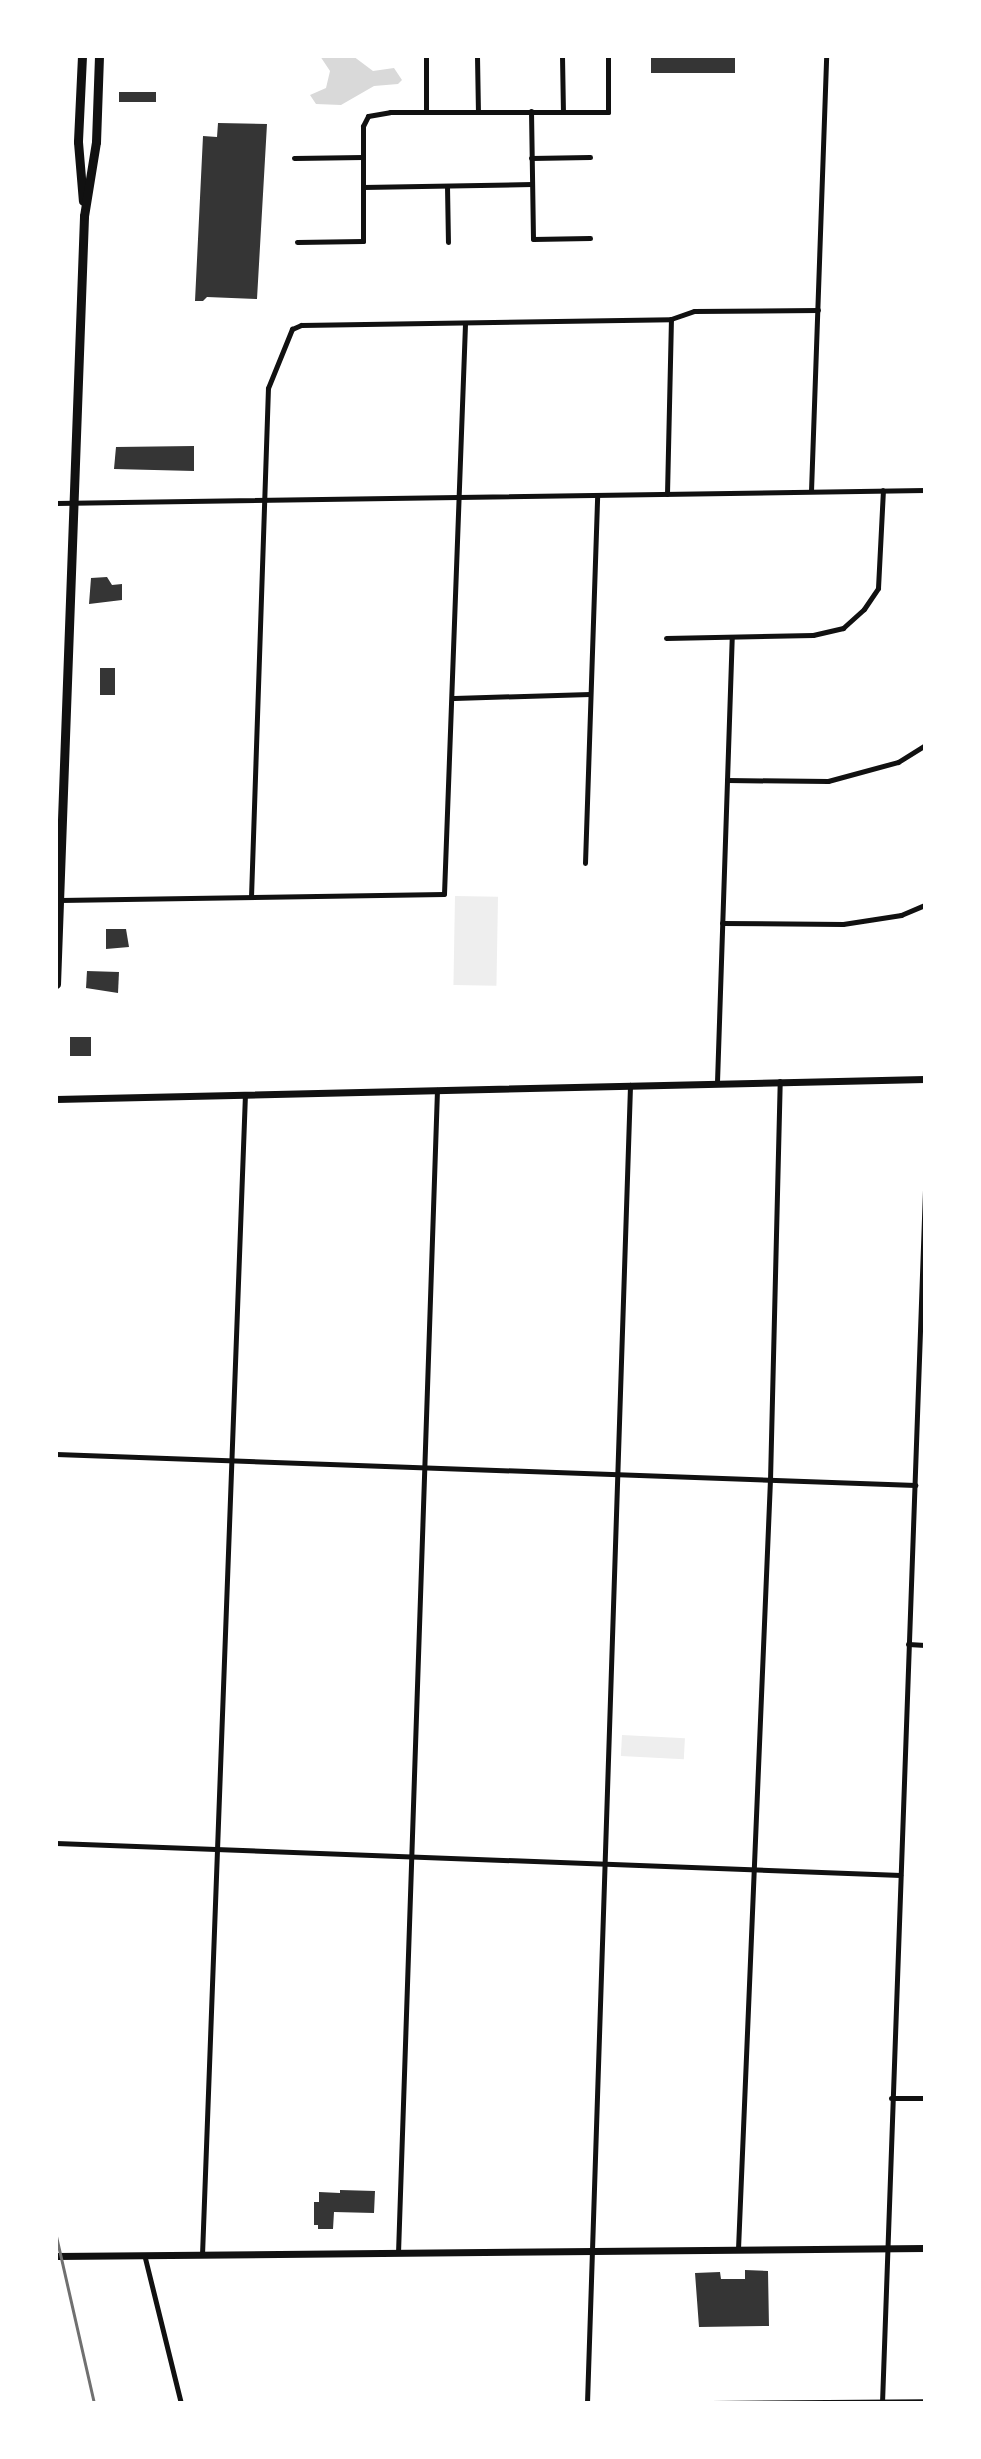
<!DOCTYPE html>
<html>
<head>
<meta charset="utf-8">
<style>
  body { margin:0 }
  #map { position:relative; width:981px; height:2459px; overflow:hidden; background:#fff; font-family:"Golos Text",sans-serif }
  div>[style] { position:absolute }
  .green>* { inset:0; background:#eee; transform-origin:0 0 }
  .water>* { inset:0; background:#d9d9d9 }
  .building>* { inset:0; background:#353535; transform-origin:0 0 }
  .minor>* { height:5px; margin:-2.5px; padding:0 2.5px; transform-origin:2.5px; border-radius:2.5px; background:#111 }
  .tertiary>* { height:7px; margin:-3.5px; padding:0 3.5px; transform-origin:3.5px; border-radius:3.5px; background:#111 }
  .primary>* { height:9px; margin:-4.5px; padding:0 4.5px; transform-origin:4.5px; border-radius:4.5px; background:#111 }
  .rail>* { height:3px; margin:-1.5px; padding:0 1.5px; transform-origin:1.5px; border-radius:1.5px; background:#707070 }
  span { translate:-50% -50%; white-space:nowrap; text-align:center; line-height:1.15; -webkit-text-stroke:6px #fff; paint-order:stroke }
  .frame { position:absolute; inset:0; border:58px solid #fff; pointer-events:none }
</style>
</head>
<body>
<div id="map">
  <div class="green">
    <i style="left:455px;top:896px;width:43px;height:89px;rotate:1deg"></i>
    <i style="left:622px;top:1735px;width:63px;height:21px;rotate:3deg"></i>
  </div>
  <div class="water">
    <i style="clip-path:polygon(320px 56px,353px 56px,373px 71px,394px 68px,402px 80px,398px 84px,374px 86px,341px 105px,316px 104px,310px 95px,326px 88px,330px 71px)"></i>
  </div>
  <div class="building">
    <i style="left:651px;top:56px;width:84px;height:17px"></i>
    <i style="left:156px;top:92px;width:10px;height:37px;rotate:90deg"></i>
    <i style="clip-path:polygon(218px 123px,267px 124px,257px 299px,207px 297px,203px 301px,195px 301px,203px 136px,217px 137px)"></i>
    <i style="clip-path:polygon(194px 446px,194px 471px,114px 469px,116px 447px)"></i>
    <i style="clip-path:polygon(107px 577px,112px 585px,122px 584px,122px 600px,89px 604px,91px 578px)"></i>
    <i style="left:100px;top:668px;width:15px;height:27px"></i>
    <i style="clip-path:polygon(106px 929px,126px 929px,129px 947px,106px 949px)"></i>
    <i style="clip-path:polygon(87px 971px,119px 972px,118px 993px,86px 988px)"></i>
    <i style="left:70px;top:1037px;width:21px;height:19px"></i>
    <i style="clip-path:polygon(340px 2190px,375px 2191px,374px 2213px,334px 2212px,333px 2229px,318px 2229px,318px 2225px,314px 2225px,314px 2202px,319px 2202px,319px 2192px,340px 2193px)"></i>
    <i style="clip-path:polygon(745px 2270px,768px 2271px,769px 2326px,699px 2327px,695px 2273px,720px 2272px,721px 2279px,745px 2279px)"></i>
  </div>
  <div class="minor">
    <i style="left:426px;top:56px;width:55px;rotate:90deg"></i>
    <i style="left:477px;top:56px;width:55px;rotate:89deg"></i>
    <i style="left:562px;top:56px;width:55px;rotate:89deg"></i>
    <i style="left:531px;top:111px;width:128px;rotate:89.1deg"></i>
    <i style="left:533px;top:239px;width:57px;rotate:-1deg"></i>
    <i style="left:294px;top:158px;width:69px;rotate:-0.8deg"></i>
    <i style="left:531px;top:158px;width:59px;rotate:-1deg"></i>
    <i style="left:447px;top:186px;width:56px;rotate:89deg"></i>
    <i style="left:363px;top:187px;width:169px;rotate:-1deg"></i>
    <i style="left:297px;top:242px;width:66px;rotate:-0.9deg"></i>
    <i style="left:363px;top:241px;width:115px;rotate:-90deg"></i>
    <i style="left:363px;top:126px;width:11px;rotate:-63deg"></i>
    <i style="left:368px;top:116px;width:22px;rotate:-10deg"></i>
    <i style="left:390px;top:112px;width:218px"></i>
    <i style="left:608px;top:112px;width:56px;rotate:-90deg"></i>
    <i style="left:811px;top:491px;width:435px;rotate:-88deg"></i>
    <i style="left:667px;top:494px;width:175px;rotate:-88.7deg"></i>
    <i style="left:56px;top:503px;width:869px;rotate:-0.86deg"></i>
    <i style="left:666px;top:638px;width:147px;rotate:-1.2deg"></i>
    <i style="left:813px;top:635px;width:31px;rotate:-13deg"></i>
    <i style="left:843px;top:628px;width:28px;rotate:-42deg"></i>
    <i style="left:864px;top:609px;width:25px;rotate:-56deg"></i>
    <i style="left:878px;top:588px;width:98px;rotate:-87.1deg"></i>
    <i style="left:454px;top:698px;width:136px;rotate:-1.7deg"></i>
    <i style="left:727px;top:780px;width:101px;rotate:0.6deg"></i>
    <i style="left:828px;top:781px;width:73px;rotate:-15.2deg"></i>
    <i style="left:898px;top:762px;width:32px;rotate:-32deg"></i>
    <i style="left:585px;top:863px;width:368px;rotate:-88.1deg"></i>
    <i style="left:251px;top:897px;width:509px;rotate:-88.09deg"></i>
    <i style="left:268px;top:388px;width:64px;rotate:-67.9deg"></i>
    <i style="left:292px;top:329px;width:10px;rotate:-24deg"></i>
    <i style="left:301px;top:325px;width:370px;rotate:-0.9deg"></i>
    <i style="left:671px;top:319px;width:24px;rotate:-19deg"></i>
    <i style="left:694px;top:311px;width:124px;rotate:-0.5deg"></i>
    <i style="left:60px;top:900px;width:384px;rotate:-0.9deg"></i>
    <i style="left:444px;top:894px;width:571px;rotate:-87.89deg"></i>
    <i style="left:722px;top:923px;width:121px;rotate:0.5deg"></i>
    <i style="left:843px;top:924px;width:59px;rotate:-8.8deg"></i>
    <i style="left:901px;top:915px;width:26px;rotate:-23deg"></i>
    <i style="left:717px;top:1082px;width:444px;rotate:-88.1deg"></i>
    <i style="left:56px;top:1454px;width:860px;rotate:2.07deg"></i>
    <i style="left:908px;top:1644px;width:17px;rotate:3deg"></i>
    <i style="left:56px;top:1843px;width:845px;rotate:2.17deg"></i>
    <i style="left:891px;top:2098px;width:34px"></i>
    <i style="left:738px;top:2249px;width:770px;rotate:-87.62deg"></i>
    <i style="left:770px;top:1480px;width:399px;rotate:-88.6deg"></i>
    <i style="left:398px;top:2253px;width:1164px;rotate:-88.08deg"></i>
    <i style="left:202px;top:2255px;width:1160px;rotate:-87.88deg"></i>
    <i style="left:145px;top:2258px;width:149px;rotate:76.1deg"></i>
    <i style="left:587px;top:2403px;width:1319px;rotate:-88.13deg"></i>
    <i style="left:711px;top:2403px;width:214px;rotate:-0.5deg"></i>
    <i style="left:882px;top:2403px;width:1215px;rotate:-87.97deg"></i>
  </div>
  <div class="tertiary">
    <i style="left:56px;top:1099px;width:869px;rotate:-1.32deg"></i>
    <i style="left:56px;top:2256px;width:869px;rotate:-0.53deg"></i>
  </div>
  <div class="primary">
    <i style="left:82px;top:56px;width:86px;rotate:92.7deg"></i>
    <i style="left:78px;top:142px;width:59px;rotate:85.2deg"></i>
    <i style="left:56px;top:984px;width:769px;rotate:-87.91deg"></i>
    <i style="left:84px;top:216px;width:75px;rotate:-80.8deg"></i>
    <i style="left:96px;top:142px;width:86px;rotate:-88deg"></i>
  </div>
  <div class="rail">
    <i style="left:56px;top:2236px;width:171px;rotate:77.2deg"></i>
  </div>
  <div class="frame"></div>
</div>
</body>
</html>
